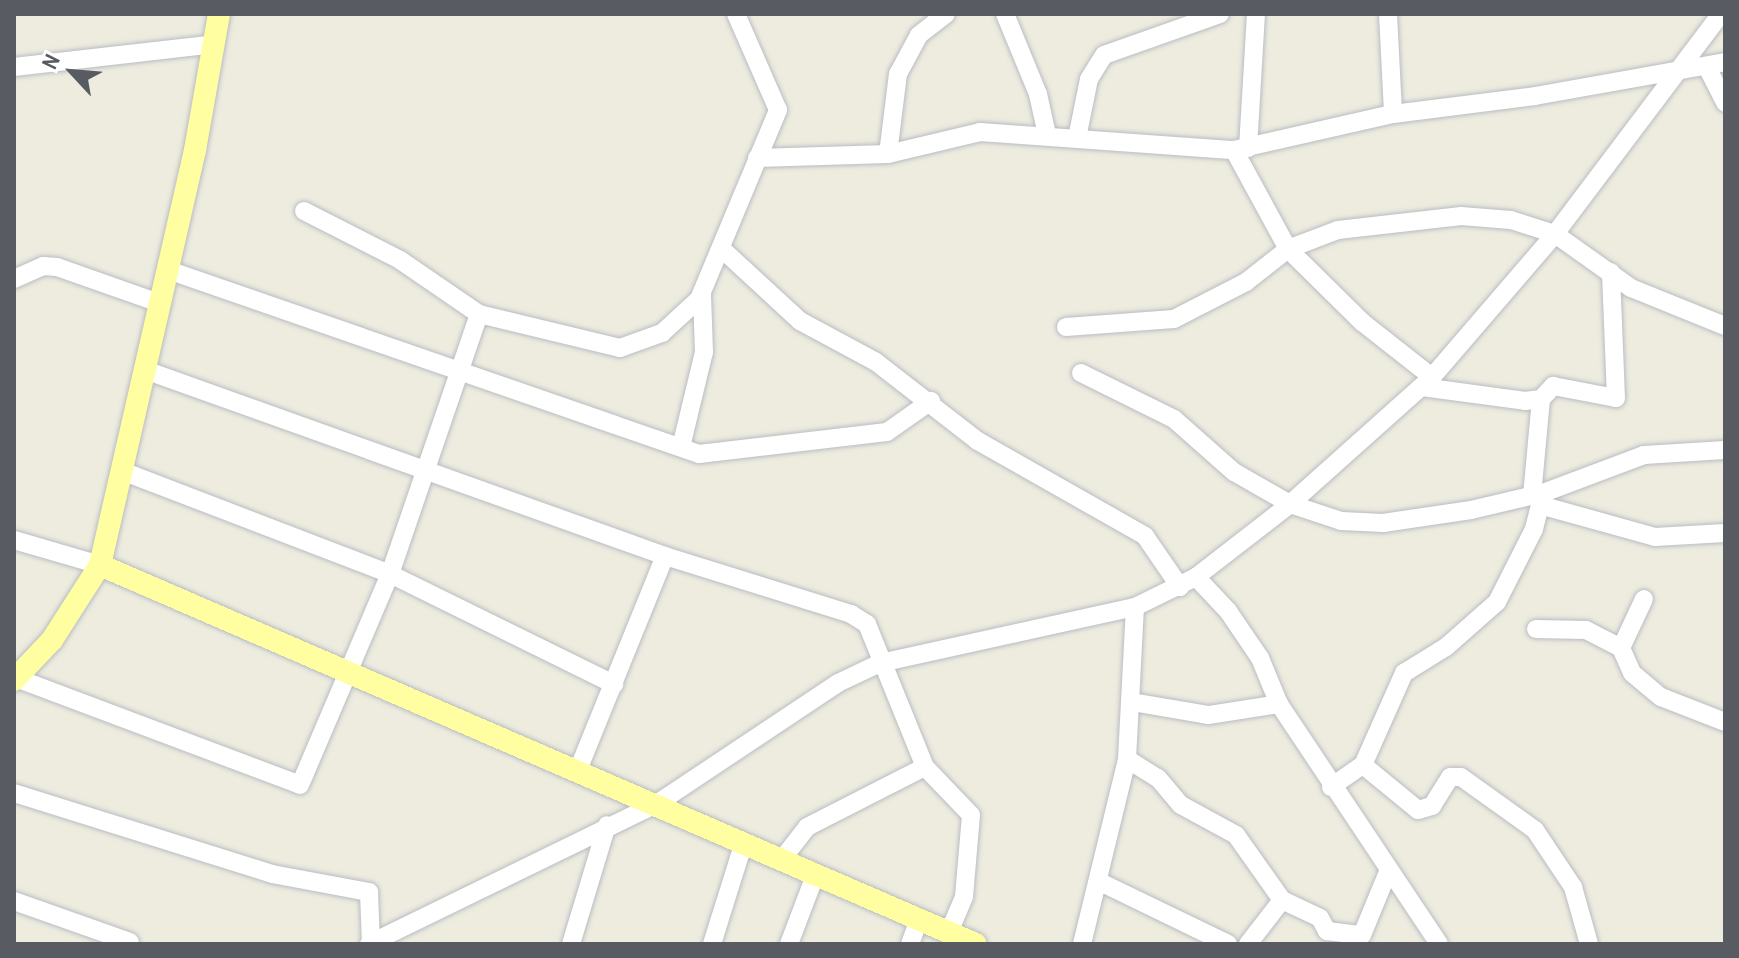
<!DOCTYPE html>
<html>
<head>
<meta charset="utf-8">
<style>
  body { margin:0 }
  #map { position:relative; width:1739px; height:958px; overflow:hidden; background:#edecdf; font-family:"Archivo Narrow",sans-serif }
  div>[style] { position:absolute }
  .roads { filter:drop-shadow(0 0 2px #babcc2) drop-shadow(0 0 2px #babcc2) }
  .minor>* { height:18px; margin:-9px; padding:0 9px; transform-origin:9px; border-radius:9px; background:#fff }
  .major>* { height:22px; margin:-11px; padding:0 11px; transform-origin:11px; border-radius:11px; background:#fffea1 }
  span { translate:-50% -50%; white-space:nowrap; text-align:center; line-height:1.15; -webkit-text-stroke:7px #fff; paint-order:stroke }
  .frame { position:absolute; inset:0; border:16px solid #585b62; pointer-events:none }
  .north { position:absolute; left:32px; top:32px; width:80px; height:80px; -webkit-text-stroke:6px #fff; paint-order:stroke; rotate:296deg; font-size:22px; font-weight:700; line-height:32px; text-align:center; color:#585b62 }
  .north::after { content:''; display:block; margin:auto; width:28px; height:36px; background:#585b62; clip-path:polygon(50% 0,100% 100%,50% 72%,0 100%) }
</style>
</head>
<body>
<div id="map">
  <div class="roads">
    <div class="minor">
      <i style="left:1005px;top:14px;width:87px;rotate:67.6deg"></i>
      <i style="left:1038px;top:94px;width:42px;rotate:77.6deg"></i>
      <i style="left:1388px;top:14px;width:100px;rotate:87.1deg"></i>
      <i style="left:14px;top:67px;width:202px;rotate:-6.5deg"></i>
      <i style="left:1708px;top:69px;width:38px;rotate:63deg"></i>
      <i style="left:1077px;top:138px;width:60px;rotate:-78.5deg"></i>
      <i style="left:1089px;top:79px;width:28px;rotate:-58deg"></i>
      <i style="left:1104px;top:55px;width:123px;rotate:-19.5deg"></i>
      <i style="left:1248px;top:148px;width:134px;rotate:-86.6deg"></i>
      <i style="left:1234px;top:150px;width:113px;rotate:61.4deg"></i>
      <i style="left:1288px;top:249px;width:104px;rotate:44.6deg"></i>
      <i style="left:1362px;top:322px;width:89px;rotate:38.2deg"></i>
      <i style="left:888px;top:154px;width:81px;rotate:-82.9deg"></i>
      <i style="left:898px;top:74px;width:44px;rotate:-61.7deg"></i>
      <i style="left:919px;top:35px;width:34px;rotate:-38deg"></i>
      <i style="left:757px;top:158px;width:131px;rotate:-1.7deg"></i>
      <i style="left:888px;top:154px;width:95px;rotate:-13.4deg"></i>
      <i style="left:980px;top:132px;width:255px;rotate:4.1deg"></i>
      <i style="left:1234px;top:150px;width:163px;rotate:-12.8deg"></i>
      <i style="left:1393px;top:114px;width:143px;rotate:-7.2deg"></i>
      <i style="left:1535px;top:96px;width:193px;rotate:-10.1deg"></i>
      <i style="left:304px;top:211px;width:108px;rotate:27deg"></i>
      <i style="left:400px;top:260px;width:96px;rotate:34.4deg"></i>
      <i style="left:479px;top:314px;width:145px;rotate:13.6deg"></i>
      <i style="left:620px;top:348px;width:45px;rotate:-19.7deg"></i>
      <i style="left:662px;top:333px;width:50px;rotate:-42.6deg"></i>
      <i style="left:699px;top:299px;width:205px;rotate:-67.3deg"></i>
      <i style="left:778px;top:110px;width:105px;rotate:-113.6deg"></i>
      <i style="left:723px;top:250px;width:105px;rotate:42.7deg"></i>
      <i style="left:800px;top:321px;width:86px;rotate:28.3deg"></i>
      <i style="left:876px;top:362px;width:129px;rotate:37.8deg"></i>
      <i style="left:978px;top:441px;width:192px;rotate:29.6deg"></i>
      <i style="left:1145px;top:536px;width:62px;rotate:55.5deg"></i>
      <i style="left:168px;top:270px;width:562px;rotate:19.11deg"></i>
      <i style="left:699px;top:454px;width:189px;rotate:-6.7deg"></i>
      <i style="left:887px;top:432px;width:54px;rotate:-35.2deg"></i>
      <i style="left:14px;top:279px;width:32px;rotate:-24deg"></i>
      <i style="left:43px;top:266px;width:14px;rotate:4deg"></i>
      <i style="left:57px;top:267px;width:108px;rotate:19.4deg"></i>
      <i style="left:1066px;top:327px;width:108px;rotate:-4.2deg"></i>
      <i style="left:1174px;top:319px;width:81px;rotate:-27.2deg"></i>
      <i style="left:1246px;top:282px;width:53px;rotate:-38.2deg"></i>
      <i style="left:1288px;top:249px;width:53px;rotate:-20.8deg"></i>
      <i style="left:1338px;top:230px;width:124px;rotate:-6.5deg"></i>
      <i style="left:1461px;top:216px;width:50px;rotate:4.6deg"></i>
      <i style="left:1511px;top:220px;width:46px;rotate:17.7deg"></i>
      <i style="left:1555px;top:234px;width:93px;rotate:35.4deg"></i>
      <i style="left:1631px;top:288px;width:101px;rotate:22deg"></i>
      <i style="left:145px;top:370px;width:552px;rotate:19.68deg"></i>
      <i style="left:665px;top:556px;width:195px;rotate:17.3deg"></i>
      <i style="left:851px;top:614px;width:19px;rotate:32deg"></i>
      <i style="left:867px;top:624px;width:154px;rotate:67.9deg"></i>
      <i style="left:1081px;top:373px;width:104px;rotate:26.3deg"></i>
      <i style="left:1174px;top:419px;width:80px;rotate:41.5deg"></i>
      <i style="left:1234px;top:472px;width:64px;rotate:29.7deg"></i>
      <i style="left:1290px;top:504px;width:54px;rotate:18.4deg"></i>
      <i style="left:1341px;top:521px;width:42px;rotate:2.7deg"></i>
      <i style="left:1383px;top:523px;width:89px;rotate:-8.4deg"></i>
      <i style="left:1471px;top:510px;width:74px;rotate:-13.3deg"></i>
      <i style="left:1543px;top:493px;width:108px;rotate:-20.6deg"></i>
      <i style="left:1644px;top:455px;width:81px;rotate:-3.5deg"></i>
      <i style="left:1422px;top:387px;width:104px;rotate:7.7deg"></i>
      <i style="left:1525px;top:401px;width:16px;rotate:-7deg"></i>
      <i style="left:1541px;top:399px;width:18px;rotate:-47deg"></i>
      <i style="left:1553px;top:386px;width:64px;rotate:10.8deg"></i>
      <i style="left:1616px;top:398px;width:126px;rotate:-92.3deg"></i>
      <i style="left:681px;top:447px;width:98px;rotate:-76.4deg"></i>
      <i style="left:704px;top:352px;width:58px;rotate:-92deg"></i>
      <i style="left:122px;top:471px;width:287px;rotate:21deg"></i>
      <i style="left:390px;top:574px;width:250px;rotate:26.2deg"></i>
      <i style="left:1532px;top:496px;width:97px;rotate:-84.7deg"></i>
      <i style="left:1540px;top:505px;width:119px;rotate:15.5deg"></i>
      <i style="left:1655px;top:537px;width:70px;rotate:-3.3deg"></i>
      <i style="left:14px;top:540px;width:90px;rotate:16.2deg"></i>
      <i style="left:1196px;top:577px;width:47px;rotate:46.7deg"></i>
      <i style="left:1228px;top:611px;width:57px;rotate:55.8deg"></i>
      <i style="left:1260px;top:658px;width:50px;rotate:67.6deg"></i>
      <i style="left:1279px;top:704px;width:288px;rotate:56.3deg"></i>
      <i style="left:1536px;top:629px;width:50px;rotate:1.1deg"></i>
      <i style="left:1586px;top:630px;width:39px;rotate:27deg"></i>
      <i style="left:1621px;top:648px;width:27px;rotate:66deg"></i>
      <i style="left:1632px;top:673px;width:38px;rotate:40deg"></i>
      <i style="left:1661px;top:697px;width:69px;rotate:21.3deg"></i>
      <i style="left:1621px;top:648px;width:54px;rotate:-64.9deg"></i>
      <i style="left:16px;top:678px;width:303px;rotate:20.6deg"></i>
      <i style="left:300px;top:785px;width:229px;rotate:-66.9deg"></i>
      <i style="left:390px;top:574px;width:275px;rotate:-71.1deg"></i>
      <i style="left:1132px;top:702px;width:78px;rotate:9.6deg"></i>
      <i style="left:1209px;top:715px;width:71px;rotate:-8.9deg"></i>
      <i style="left:1127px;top:759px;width:36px;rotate:32deg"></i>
      <i style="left:1158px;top:778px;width:35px;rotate:50deg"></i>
      <i style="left:1181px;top:805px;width:63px;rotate:28.6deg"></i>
      <i style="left:1236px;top:835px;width:80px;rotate:54.7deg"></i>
      <i style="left:1282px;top:900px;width:42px;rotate:25.3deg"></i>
      <i style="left:1320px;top:918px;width:15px;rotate:62deg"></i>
      <i style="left:1327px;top:931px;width:35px;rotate:7deg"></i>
      <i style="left:1362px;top:935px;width:68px;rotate:-67.6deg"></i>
      <i style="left:1363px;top:765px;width:71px;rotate:39.3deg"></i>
      <i style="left:1418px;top:810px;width:15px;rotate:-16deg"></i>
      <i style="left:1432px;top:806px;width:34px;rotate:-58deg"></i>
      <i style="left:1450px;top:777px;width:11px"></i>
      <i style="left:1461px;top:777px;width:91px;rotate:35.6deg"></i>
      <i style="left:1535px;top:830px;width:69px;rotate:56.3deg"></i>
      <i style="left:1573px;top:887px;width:59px;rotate:74.3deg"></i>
      <i style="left:578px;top:770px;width:231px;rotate:-67.9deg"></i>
      <i style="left:1331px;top:787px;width:39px;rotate:-35deg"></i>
      <i style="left:1363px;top:765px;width:101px;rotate:-66deg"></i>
      <i style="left:1404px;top:673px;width:49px;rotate:-31.8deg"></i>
      <i style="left:1446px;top:647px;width:68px;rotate:-41.4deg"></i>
      <i style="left:1497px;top:602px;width:82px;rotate:-63.1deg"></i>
      <i style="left:1534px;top:529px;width:37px;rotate:-76deg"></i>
      <i style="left:14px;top:793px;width:270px;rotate:17.4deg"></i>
      <i style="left:272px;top:874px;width:99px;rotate:10.5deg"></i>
      <i style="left:369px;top:892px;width:52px;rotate:87.8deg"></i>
      <i style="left:783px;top:858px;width:39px;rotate:-52deg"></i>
      <i style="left:807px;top:827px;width:132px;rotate:-27deg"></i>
      <i style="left:925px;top:767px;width:66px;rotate:46.2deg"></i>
      <i style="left:971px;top:815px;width:82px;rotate:94.9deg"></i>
      <i style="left:964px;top:897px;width:38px;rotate:113deg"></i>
      <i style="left:1100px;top:882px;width:142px;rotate:25.8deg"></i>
      <i style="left:14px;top:901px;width:123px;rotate:19.5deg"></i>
      <i style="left:369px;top:944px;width:322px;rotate:-26deg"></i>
      <i style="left:658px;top:803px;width:216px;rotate:-33.7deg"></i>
      <i style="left:838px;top:683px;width:47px;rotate:-25.5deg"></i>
      <i style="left:880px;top:663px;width:261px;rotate:-12.4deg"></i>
      <i style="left:1135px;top:607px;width:68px;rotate:-26.2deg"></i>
      <i style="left:1196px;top:577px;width:119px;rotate:-37.8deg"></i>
      <i style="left:1290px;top:504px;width:191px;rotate:-41.8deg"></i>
      <i style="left:1432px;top:377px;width:189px;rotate:-49.3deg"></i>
      <i style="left:1555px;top:234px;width:276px;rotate:-53deg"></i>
      <i style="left:571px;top:944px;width:124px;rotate:-73.2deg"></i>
      <i style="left:712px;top:944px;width:107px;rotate:-72.6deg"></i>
      <i style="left:789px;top:944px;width:76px;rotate:-69.2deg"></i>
      <i style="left:910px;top:944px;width:27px;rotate:-70deg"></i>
      <i style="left:1082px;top:944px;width:190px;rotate:-76.3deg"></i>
      <i style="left:1127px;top:759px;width:152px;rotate:-87deg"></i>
      <i style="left:1248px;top:944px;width:56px;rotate:-52.3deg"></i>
    </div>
    <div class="major">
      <i style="left:100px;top:565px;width:954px;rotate:23.4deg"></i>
      <i style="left:14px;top:680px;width:55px;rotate:-46.5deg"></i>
      <i style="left:52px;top:640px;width:89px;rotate:-57.4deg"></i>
      <i style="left:100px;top:565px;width:426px;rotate:-77.1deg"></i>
      <i style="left:195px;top:150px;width:138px;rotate:-80deg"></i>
    </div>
  </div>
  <div class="frame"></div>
  <div class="north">N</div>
</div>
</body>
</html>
